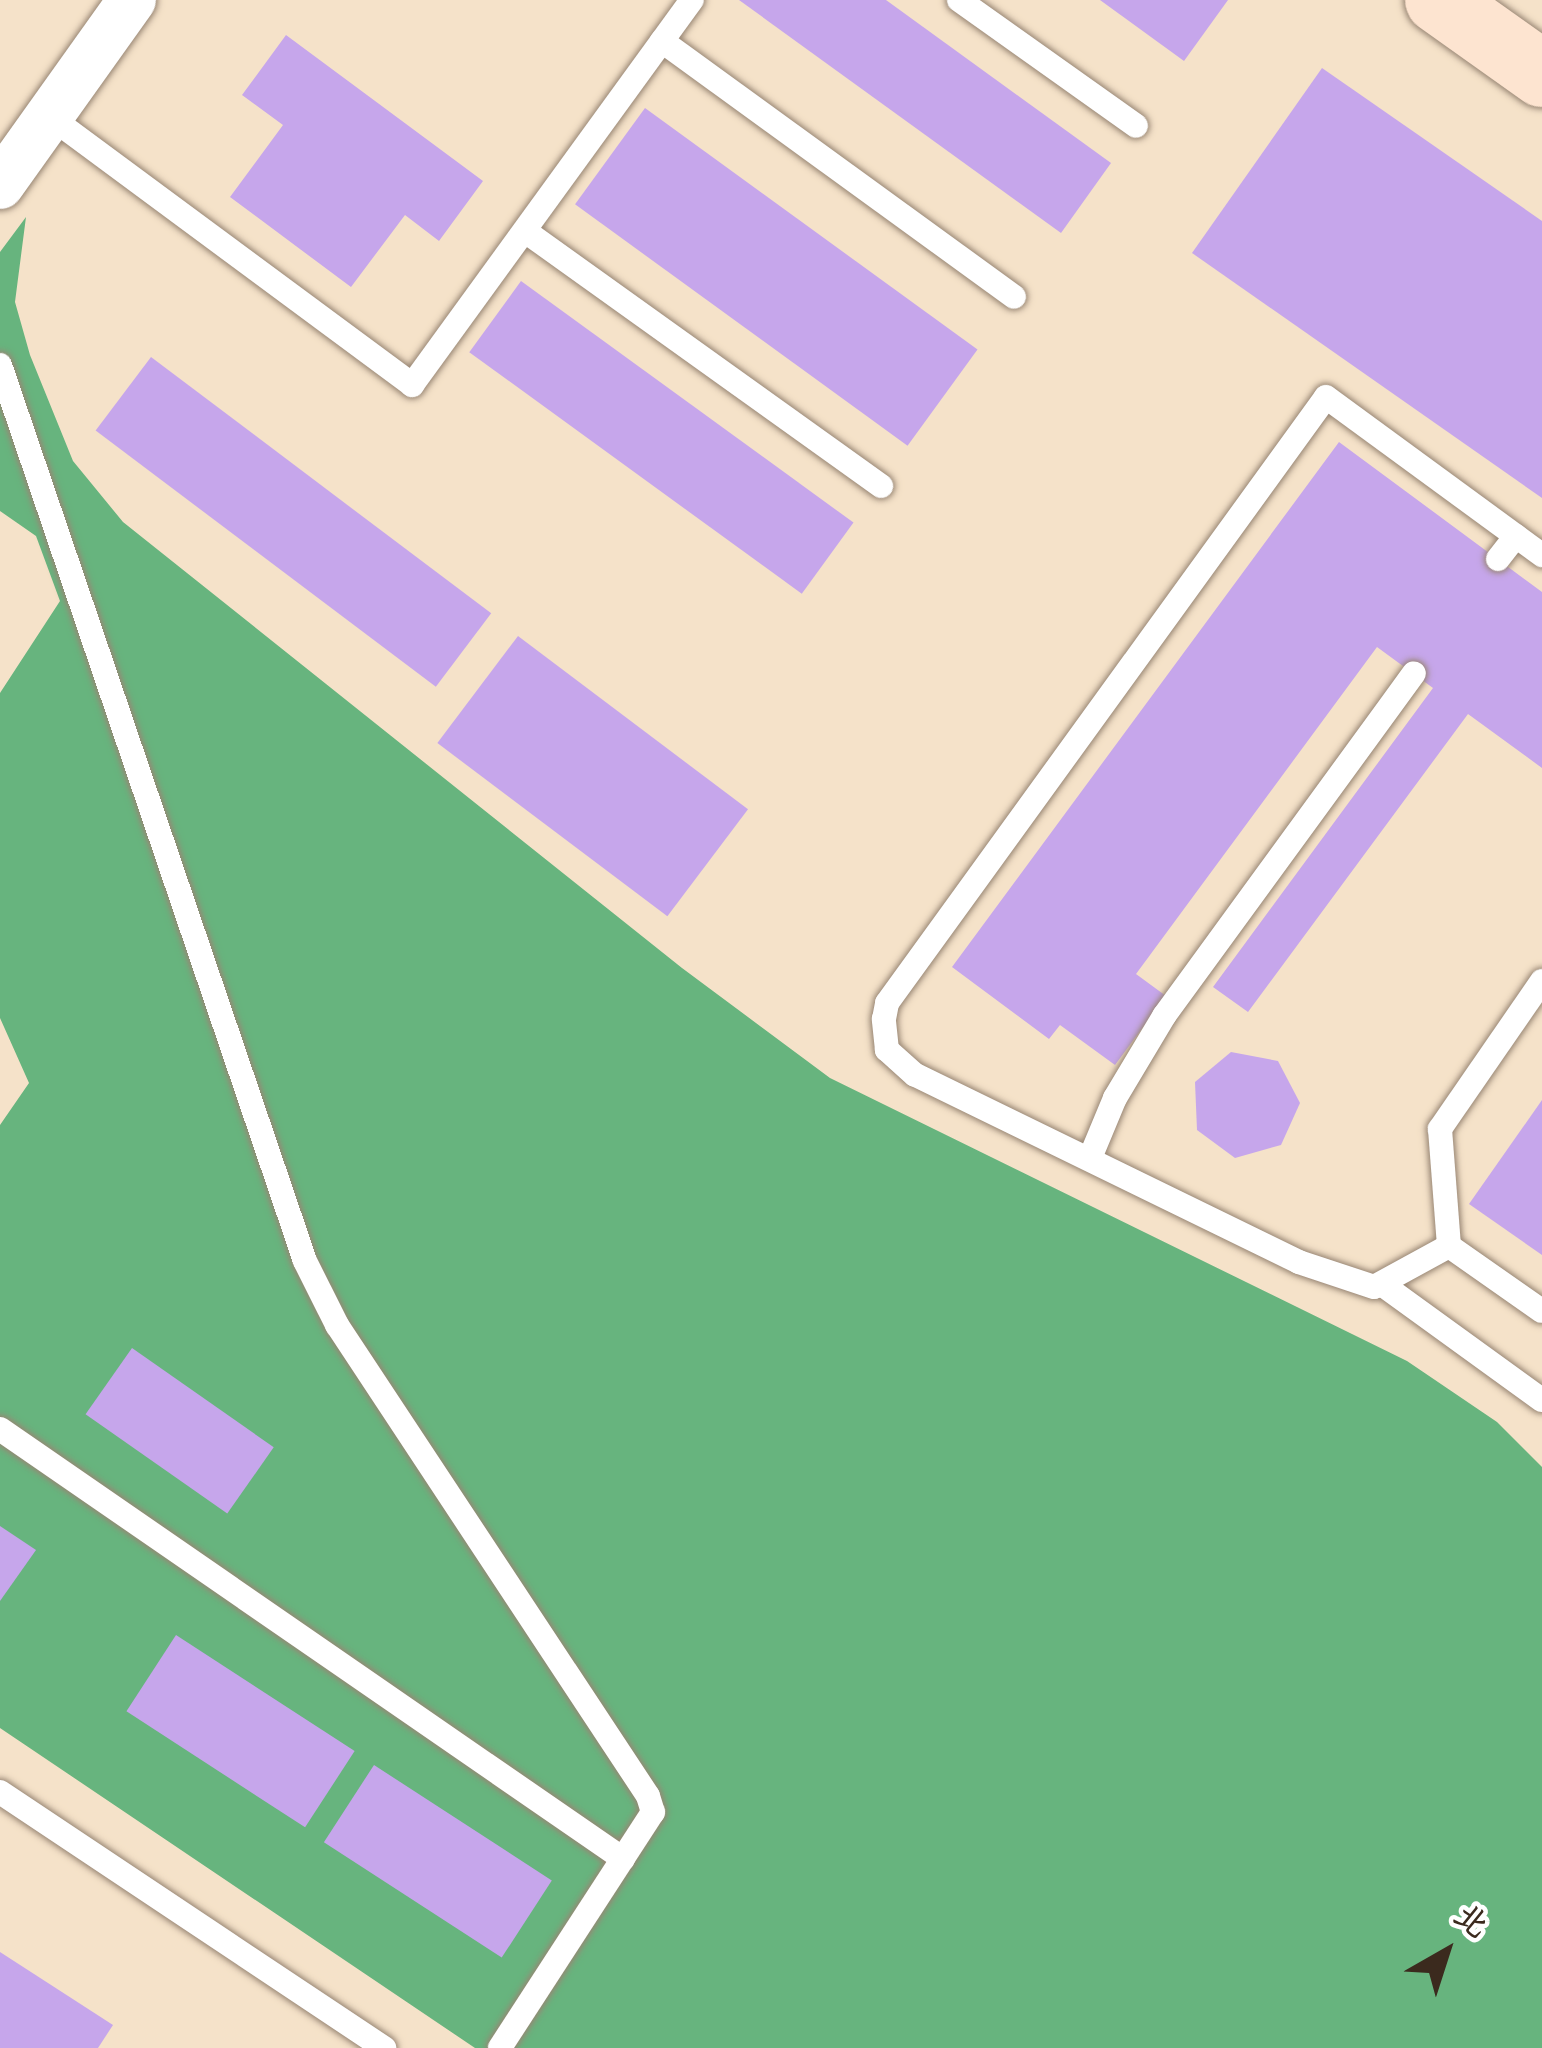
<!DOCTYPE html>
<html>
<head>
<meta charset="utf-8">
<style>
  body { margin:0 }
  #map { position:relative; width:1542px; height:2048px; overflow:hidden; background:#f5e2c9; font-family:"Gochi Hand","LXGW WenKai TC",sans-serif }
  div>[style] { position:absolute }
  .forest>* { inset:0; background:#67b47e }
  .building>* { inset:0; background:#c6a6eb; transform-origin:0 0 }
  .roads { filter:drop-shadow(0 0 3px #988674) drop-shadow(0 0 3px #988674) }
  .service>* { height:24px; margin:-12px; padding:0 12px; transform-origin:12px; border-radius:12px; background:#fff }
  .minor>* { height:48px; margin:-24px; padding:0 24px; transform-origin:24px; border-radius:24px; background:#fff }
  .secondary>* { height:66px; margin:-33px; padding:0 33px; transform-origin:33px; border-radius:33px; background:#fde4d0 }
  span { translate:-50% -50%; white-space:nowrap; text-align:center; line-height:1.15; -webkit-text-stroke:9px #fff; paint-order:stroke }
  .north { position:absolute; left:1386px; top:1892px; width:120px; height:120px; -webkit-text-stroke:9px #fff; paint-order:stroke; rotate:39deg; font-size:33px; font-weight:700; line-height:48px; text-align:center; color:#3b2a1e }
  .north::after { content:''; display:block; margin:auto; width:42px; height:54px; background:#3b2a1e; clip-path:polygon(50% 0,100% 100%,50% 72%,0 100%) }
</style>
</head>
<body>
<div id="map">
  <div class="forest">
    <i style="clip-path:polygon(26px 217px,15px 302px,30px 355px,73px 461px,123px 522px,682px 968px,830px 1078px,1407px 1361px,1497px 1422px,1542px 1467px,1542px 2048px,475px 2048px,0 1728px,0 1125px,29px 1083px,0 1018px,0 693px,60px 601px,36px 536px,0 511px,0 252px)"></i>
  </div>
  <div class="building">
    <i style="clip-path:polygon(739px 0,886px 0,1111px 163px,1061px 233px)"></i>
    <i style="clip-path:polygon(1100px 0,1228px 0,1184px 61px)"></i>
    <i style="clip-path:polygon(286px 35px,483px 181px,439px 241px,405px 215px,351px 287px,230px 197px,283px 125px,242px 95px)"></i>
    <i style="clip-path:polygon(1322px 68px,1542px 221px,1542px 498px,1192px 253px)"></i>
    <i style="left:645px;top:108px;width:411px;height:119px;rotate:36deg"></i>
    <i style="left:521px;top:281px;width:411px;height:88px;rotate:36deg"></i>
    <i style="left:151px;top:357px;width:426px;height:92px;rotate:37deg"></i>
    <i style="clip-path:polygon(1339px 442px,1542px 592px,1542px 768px,1468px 714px,1248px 1012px,1213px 987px,1433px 688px,1377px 647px,1136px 974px,1166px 996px,1115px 1065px,1060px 1025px,1049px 1039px,952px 967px)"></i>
    <i style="left:518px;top:636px;width:288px;height:134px;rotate:37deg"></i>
    <i style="clip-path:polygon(1231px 1052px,1278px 1061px,1300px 1103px,1281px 1145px,1235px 1158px,1197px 1130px,1195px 1082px)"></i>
    <i style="clip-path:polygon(1542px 1100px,1542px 1255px,1469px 1204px)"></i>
    <i style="left:132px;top:1348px;width:173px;height:81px;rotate:35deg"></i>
    <i style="clip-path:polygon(0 1526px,36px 1550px,0 1601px)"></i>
    <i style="left:176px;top:1635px;width:213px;height:91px;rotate:33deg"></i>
    <i style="left:374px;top:1765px;width:212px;height:92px;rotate:33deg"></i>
    <i style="clip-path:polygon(0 1952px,113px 2025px,98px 2048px,0 2048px)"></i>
  </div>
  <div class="roads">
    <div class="service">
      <i style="left:959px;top:0;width:217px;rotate:35.4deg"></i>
      <i style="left:662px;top:41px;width:435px;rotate:36deg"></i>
      <i style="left:49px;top:116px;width:452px;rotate:36.5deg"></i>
      <i style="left:412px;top:385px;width:476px;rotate:-54deg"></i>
      <i style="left:525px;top:231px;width:438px;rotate:35.6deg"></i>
      <i style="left:0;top:365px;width:946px;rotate:71.2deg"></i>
      <i style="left:305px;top:1261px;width:72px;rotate:63.4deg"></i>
      <i style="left:337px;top:1325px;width:564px;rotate:56.56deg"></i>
      <i style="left:648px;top:1796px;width:17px;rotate:73deg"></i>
      <i style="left:653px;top:1812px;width:281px;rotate:123deg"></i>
      <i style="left:1498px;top:559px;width:29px;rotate:-52deg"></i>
      <i style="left:1542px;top:981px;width:180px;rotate:124.6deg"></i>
      <i style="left:1440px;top:1129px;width:117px;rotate:85.6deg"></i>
      <i style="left:1449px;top:1246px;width:113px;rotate:35deg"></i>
      <i style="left:1090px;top:1158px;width:65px;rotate:-67.4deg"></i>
      <i style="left:1115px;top:1098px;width:96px;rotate:-59.1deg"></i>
      <i style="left:1164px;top:1016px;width:424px;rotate:-53.9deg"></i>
      <i style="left:1449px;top:1246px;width:85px;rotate:151.3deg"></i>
      <i style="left:1374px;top:1287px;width:79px;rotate:-161.6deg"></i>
      <i style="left:1299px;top:1262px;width:427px;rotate:-154deg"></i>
      <i style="left:915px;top:1075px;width:38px;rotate:-138deg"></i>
      <i style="left:887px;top:1050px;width:31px;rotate:-96deg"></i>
      <i style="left:884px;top:1019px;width:16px;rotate:-79deg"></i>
      <i style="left:887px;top:1003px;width:748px;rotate:-54.08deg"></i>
      <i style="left:1326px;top:397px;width:268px;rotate:36.2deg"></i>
      <i style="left:1383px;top:1285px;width:196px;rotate:35.9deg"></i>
      <i style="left:0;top:1429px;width:757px;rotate:34.61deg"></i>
      <i style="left:0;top:1792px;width:462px;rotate:33.7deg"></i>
    </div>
    <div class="minor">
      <i style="left:0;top:185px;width:227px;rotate:-54.5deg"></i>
    </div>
    <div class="secondary">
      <i style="left:1438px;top:0;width:128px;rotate:35.4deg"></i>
    </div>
  </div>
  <div class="north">北</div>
</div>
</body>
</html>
